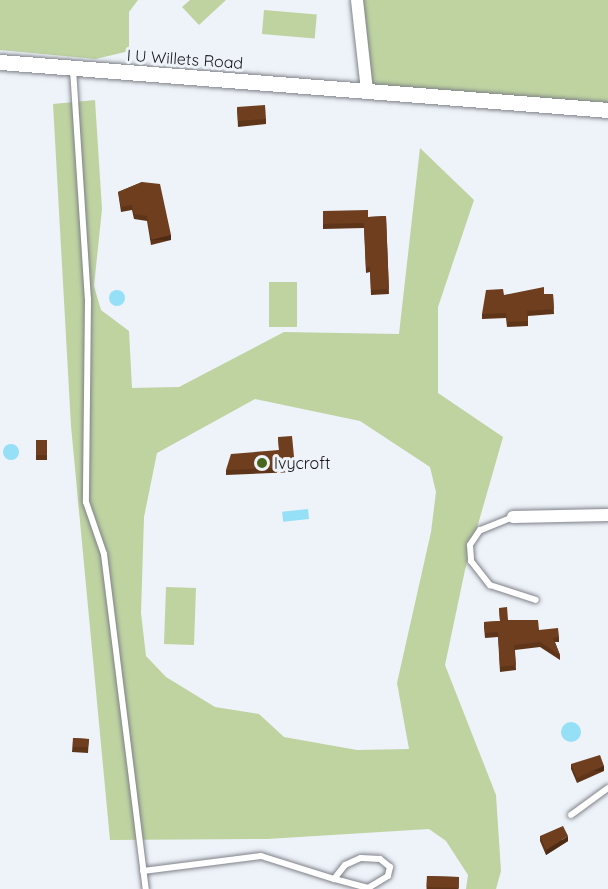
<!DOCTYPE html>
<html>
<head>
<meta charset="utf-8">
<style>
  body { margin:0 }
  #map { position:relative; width:608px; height:889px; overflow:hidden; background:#eef2f9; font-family:Quicksand,sans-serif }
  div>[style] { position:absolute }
  .green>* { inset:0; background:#bfd3a1; transform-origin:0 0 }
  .water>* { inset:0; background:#95e0f7; transform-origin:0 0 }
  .round { border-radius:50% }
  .roads { filter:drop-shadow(0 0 2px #7e8288) drop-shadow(0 0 2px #7e8288) }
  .service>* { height:6px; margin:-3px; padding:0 3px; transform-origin:3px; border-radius:3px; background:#fff }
  .minor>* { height:12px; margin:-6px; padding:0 6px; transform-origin:6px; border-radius:6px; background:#fff }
  .tertiary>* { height:15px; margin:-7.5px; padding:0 7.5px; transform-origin:7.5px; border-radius:7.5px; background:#fff }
  .wall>* { inset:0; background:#5f351a; transform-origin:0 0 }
  .shaded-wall>* { inset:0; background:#4d2b15; transform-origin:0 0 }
  .building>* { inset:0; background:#6e3e1e; transform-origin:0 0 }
  .dots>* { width:16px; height:16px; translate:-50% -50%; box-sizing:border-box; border:3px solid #eef2f9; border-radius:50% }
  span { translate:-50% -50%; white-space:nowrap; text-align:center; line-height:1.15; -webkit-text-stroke:6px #eef2f9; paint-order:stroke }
  .street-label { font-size:16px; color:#151619 }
  .poi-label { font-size:16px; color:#151619 }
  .left { translate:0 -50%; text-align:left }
</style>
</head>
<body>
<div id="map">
  <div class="green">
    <i style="clip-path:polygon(0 0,138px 0,129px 12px,129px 51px,96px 59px,0 50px)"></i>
    <i style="clip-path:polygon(190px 0,226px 0,199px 25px,182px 7px)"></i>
    <i style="clip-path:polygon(361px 0,608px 0,608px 110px,367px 91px)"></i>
    <i style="left:264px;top:10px;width:53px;height:24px;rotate:5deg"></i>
    <i style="clip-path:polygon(evenodd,95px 100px,102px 209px,94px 286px,101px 310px,129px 331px,132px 388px,179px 387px,284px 332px,399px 334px,420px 148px,474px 200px,438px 307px,438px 393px,503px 437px,465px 570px,445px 665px,496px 795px,501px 871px,496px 889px,466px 889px,468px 875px,446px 841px,429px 829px,267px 839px,110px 840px,71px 426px,53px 104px,95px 100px,255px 399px,360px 421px,430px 467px,436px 492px,431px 532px,397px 683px,409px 749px,357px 750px,284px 737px,259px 714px,215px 707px,166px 677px,146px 656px,141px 613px,144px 517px,157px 453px,255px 399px)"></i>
    <i style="left:269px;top:282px;width:28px;height:45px"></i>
    <i style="left:166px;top:587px;width:30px;height:57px;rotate:2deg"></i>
  </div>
  <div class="water">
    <i class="round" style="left:109px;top:290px;width:16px;height:16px"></i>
    <i class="round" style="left:3px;top:444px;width:16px;height:16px"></i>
    <i style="left:308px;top:509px;width:10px;height:26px;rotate:84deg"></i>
    <i class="round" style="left:561px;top:722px;width:20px;height:20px"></i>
  </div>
  <div class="roads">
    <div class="service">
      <i style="left:73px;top:69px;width:230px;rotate:86.3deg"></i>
      <i style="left:88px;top:299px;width:203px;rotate:90.6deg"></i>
      <i style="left:86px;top:502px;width:55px;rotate:70.9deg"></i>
      <i style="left:104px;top:554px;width:338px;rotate:82.9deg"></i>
      <i style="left:513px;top:517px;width:35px;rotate:158deg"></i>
      <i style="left:480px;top:530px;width:18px;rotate:124deg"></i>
      <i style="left:470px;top:545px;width:16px;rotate:86deg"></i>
      <i style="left:471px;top:561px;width:31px;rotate:52deg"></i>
      <i style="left:490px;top:585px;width:48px;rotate:18.1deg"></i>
      <i style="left:571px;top:815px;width:46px;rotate:-36.1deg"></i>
      <i style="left:143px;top:871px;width:119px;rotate:-7.2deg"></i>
      <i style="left:261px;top:856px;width:77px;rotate:17.5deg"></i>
      <i style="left:334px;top:879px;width:18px;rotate:-52deg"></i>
      <i style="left:345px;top:865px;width:17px;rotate:-24deg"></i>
      <i style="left:361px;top:858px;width:19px;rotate:3deg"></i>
      <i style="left:380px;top:859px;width:13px;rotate:39deg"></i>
      <i style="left:390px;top:867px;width:9px;rotate:103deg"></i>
      <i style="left:388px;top:876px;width:23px;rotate:149deg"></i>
      <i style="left:368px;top:888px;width:35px;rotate:-165deg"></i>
    </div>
    <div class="minor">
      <i style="left:357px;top:0;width:92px;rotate:83.7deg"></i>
      <i style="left:513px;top:517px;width:95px;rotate:-1.2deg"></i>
    </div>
    <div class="tertiary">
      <i style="left:0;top:62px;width:610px;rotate:4.51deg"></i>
    </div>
  </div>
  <div class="wall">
    <i style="clip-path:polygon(237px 108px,266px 119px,266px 124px,238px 127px)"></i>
    <i style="clip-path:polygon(142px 182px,171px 240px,151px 245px,147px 221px,134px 219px,132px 210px,121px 212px,118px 192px)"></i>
    <i style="clip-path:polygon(323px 211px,368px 217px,386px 216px,389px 294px,371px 295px,370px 272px,366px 273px,364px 228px,323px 229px)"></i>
    <i style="clip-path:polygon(544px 294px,553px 294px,554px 314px,528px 316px,528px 326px,507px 327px,506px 318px,482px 319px,482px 314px)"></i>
    <i style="clip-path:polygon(278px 437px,295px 467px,295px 472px,226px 475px,226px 470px,279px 450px)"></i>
    <i style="left:36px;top:440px;width:11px;height:20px"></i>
    <i style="clip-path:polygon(499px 608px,508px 620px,559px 637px,559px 642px,555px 642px,560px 655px,560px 660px,540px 647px,515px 650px,516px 670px,500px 672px,498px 637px,485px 638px,484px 627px,484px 622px,500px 621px)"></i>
    <i style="left:73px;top:738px;width:16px;height:14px;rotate:4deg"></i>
    <i style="clip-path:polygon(571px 764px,604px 771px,577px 783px,571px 769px)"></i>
    <i style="clip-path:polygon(540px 836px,568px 841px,546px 855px,540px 841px)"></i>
    <i style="left:427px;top:876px;width:32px;height:13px;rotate:2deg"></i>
  </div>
  <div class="shaded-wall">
    <i style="left:171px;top:235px;width:5px;height:21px;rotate:90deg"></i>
    <i style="left:604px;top:766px;width:5px;height:30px;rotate:90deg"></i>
    <i style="clip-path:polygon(568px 836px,568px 841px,546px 855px,546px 850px)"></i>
  </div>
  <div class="building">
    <i style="left:265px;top:105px;width:14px;height:28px;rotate:86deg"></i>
    <i style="clip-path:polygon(142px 182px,160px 184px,171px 235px,151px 240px,147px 216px,134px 214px,132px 205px,121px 207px,118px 192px)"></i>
    <i style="clip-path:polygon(368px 210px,368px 217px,386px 216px,389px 289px,371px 290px,370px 267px,366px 268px,364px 223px,323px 224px,323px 211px)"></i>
    <i style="clip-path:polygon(544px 287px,544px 294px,553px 294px,554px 309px,527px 311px,528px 321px,507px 322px,506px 313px,482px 314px,486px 290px,503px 289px,504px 295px)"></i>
    <i style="clip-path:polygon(292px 436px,295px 467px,226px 470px,231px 454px,279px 450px,278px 437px)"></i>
    <i style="left:36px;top:440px;width:11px;height:15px"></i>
    <i style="clip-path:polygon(507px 607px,508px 620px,538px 620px,539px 630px,558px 628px,559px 637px,553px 638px,560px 655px,540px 642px,514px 645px,516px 665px,500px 667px,498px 632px,485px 633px,484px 622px,500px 621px,499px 608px)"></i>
    <i style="clip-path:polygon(73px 738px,89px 739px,88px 747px,73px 747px)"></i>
    <i style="clip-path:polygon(600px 755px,604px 766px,577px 778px,571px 764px)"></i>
    <i style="clip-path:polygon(563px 826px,568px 836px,546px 850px,540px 836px)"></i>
    <i style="left:427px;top:876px;width:32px;height:11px;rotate:2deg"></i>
  </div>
  <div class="dots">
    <i style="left:262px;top:463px;background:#49661a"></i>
  </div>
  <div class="street-label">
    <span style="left:185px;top:59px;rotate:4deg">I U Willets Road</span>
  </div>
  <div class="poi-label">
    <span class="left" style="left:274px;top:463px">Ivycroft</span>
  </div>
</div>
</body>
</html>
